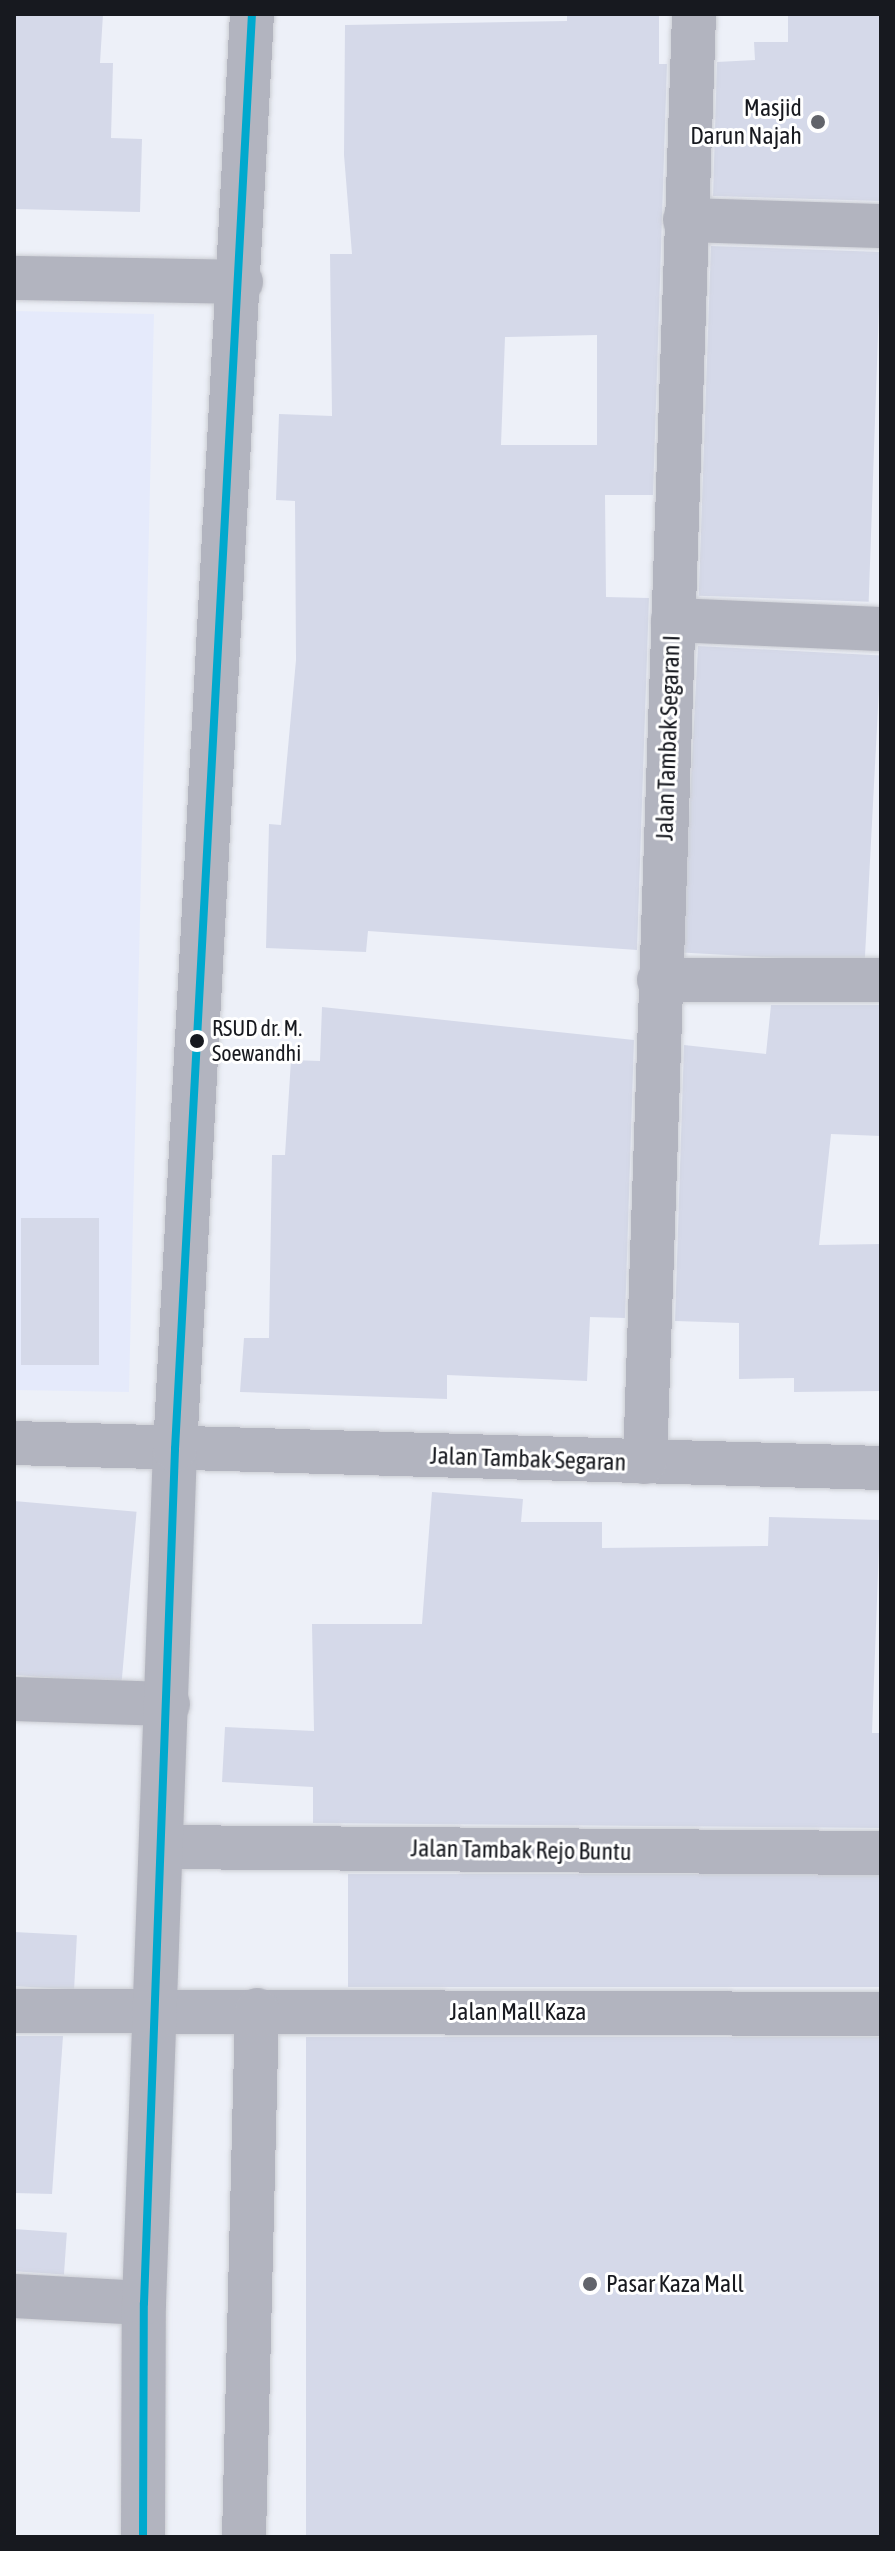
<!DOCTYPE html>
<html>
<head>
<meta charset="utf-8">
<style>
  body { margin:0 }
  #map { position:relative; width:895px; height:2551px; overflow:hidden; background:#edf0f8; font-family:"Asap Condensed",sans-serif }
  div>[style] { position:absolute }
  .built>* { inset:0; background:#e5eafb }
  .building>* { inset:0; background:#d5d9e9; transform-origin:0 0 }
  .roads { filter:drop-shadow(0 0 2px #ccced4) drop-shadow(0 0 2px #ccced4) }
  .minor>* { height:44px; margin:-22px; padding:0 22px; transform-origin:22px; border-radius:22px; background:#b2b4bf }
  .bus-1>* { height:8px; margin:-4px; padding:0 4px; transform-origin:4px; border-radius:4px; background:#00a9ce }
  .dots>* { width:22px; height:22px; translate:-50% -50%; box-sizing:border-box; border:4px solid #fff; border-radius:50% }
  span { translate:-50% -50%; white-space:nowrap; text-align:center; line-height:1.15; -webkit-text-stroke:6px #fff; paint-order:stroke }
  .bus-label { font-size:22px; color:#17191f }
  .left { translate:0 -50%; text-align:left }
  .poi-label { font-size:24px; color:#17191f }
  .right { translate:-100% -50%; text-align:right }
  .street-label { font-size:24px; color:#17191f }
  .frame { position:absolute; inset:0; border:16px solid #17191f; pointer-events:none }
</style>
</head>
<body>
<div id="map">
  <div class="built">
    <i style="clip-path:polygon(14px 311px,154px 314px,129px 1392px,14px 1390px)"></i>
  </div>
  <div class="building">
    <i style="clip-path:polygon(14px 14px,103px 14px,100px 63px,113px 63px,111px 138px,142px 139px,140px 212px,14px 209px)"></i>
    <i style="clip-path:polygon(evenodd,567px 14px,659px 14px,659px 64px,667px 64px,653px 495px,605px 495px,606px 597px,649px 598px,637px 950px,368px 931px,366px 952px,266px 948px,269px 824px,281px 825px,296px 660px,295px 501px,276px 500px,279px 414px,332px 416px,330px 254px,352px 254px,344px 155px,345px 25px,567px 21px,567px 14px,597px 335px,597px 445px,501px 445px,505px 337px,597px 335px)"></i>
    <i style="clip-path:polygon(788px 14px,881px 14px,881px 201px,713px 196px,717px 62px,755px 60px,754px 42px,788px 42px)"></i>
    <i style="left:711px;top:246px;width:170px;height:350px;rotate:2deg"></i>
    <i style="left:698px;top:646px;width:183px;height:307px;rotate:3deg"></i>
    <i style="clip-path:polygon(771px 1005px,881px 1005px,881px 1136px,831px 1134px,819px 1245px,881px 1244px,881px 1391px,794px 1392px,794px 1378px,739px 1379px,739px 1323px,675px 1321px,684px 1045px,766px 1054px)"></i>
    <i style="clip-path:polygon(322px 1007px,634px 1040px,625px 1318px,590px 1317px,587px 1381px,447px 1375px,447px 1399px,240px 1392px,244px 1338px,269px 1338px,272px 1155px,285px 1155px,291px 1060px,320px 1061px)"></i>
    <i style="left:21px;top:1218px;width:78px;height:147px"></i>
    <i style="clip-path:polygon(432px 1492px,523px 1499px,521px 1522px,602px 1522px,602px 1548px,768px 1546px,769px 1517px,880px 1520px,872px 1733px,881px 1733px,881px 1828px,313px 1823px,313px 1787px,222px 1782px,225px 1727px,314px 1731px,312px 1624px,422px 1624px)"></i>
    <i style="left:14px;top:1501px;width:123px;height:173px;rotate:5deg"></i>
    <i style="left:348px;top:1874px;width:533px;height:113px"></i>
    <i style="left:14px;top:1932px;width:63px;height:54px;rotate:3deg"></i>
    <i style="clip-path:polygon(14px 2036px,63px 2036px,52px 2194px,14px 2193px)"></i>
    <i style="left:306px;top:2037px;width:575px;height:500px"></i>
    <i style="left:14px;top:2229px;width:53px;height:42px;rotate:4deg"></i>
  </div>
  <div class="roads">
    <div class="minor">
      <i style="left:685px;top:220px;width:196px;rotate:1.8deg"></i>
      <i style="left:14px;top:278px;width:227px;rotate:1deg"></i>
      <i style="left:673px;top:620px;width:208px;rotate:2.5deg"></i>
      <i style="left:659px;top:980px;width:222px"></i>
      <i style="left:14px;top:1443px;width:867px;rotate:1.65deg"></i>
      <i style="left:645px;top:1462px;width:1449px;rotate:-88.06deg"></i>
      <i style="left:14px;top:1699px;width:154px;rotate:1.9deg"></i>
      <i style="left:161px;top:1847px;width:720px;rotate:0.48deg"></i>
      <i style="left:14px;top:2011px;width:867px;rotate:0.2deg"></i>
      <i style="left:14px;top:2296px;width:130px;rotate:3.1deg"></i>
      <i style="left:143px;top:2537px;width:234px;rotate:-89.8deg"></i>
      <i style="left:144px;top:2303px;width:855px;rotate:-87.92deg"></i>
      <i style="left:175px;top:1449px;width:1437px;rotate:-86.93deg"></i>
      <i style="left:244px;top:2537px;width:527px;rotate:-88.59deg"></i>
    </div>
  </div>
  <div class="bus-1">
    <i style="left:143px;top:2537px;width:234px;rotate:-89.8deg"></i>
    <i style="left:144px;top:2303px;width:855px;rotate:-87.92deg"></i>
    <i style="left:175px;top:1449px;width:1437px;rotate:-86.93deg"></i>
  </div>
  <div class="dots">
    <i style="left:818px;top:122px;background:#62646b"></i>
    <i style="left:197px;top:1041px;background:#17191f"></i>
    <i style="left:590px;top:2284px;background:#62646b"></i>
  </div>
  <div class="bus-label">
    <span class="left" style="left:212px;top:1041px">RSUD dr. M.<br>Soewandhi</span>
  </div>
  <div class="poi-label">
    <span class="right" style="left:802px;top:122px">Masjid<br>Darun Najah</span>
    <span class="left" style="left:606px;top:2284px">Pasar Kaza Mall</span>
  </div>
  <div class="street-label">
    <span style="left:668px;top:738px;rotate:-88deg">Jalan Tambak Segaran I</span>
    <span style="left:528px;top:1459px;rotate:2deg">Jalan Tambak Segaran</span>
    <span style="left:521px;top:1850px;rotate:1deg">Jalan Tambak Rejo Buntu</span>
    <span style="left:518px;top:2012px">Jalan Mall Kaza</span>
  </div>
  <div class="frame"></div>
</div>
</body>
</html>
